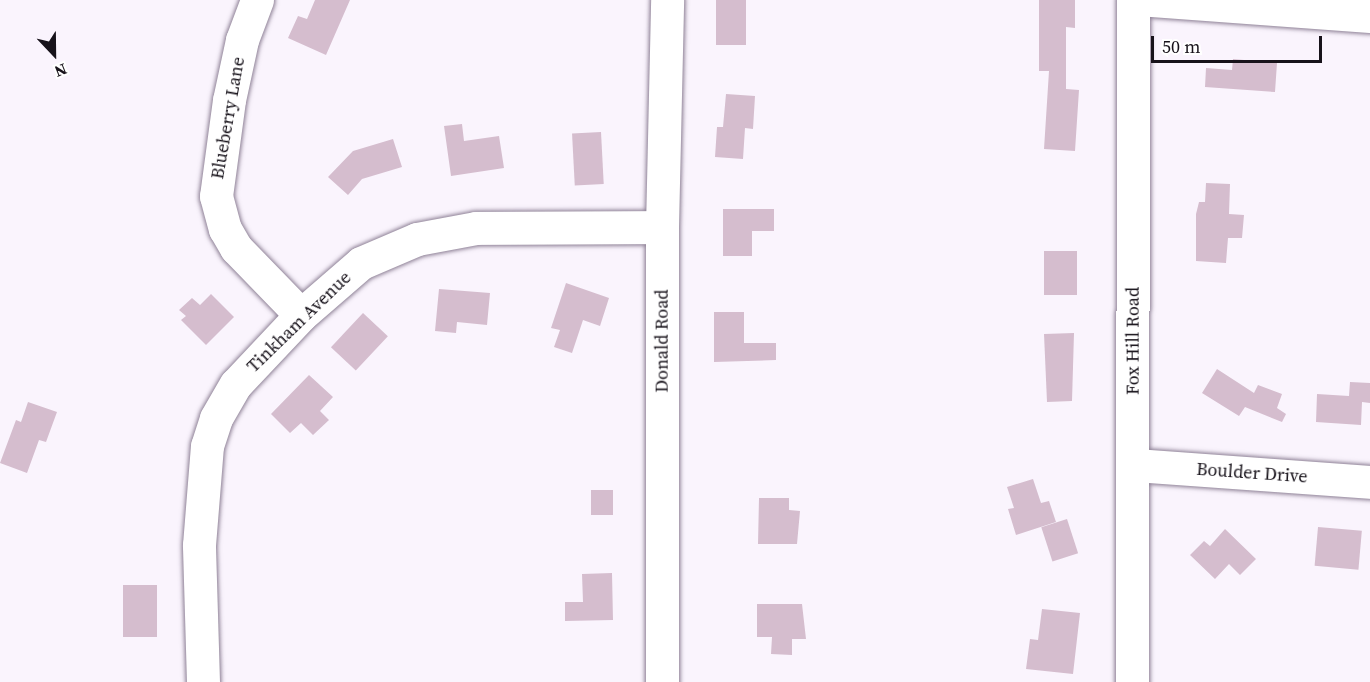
<!DOCTYPE html>
<html>
<head>
<meta charset="utf-8">
<style>
  body { margin:0 }
  #map { position:relative; width:1370px; height:682px; overflow:hidden; background:#faf4fd; font-family:"Source Serif 4",serif }
  div>[style] { position:absolute }
  .building>* { inset:0; background:#d5bdce; transform-origin:0 0 }
  .roads { filter:drop-shadow(0 0 2px #8f8297) drop-shadow(0 0 2px #8f8297) }
  .minor>* { height:33px; margin:-16.5px; padding:0 16.5px; transform-origin:16.5px; border-radius:16.5px; background:#fff }
  span { translate:-50% -50%; white-space:nowrap; text-align:center; line-height:1.15; -webkit-text-stroke:5px #fff; paint-order:stroke }
  .street-label { font-size:18px; color:#17121a }
  .north { position:absolute; left:24px; top:24px; width:60px; height:60px; -webkit-text-stroke:4px #fff; paint-order:stroke; rotate:158deg; font-size:16px; font-weight:700; line-height:24px; text-align:center; color:#17121a }
  .north::after { content:''; display:block; margin:auto; width:21px; height:27px; background:#17121a; clip-path:polygon(50% 0,100% 100%,50% 72%,0 100%) }
  .scale { position:absolute; left:1151px; top:36px; width:171px; height:27px; box-sizing:border-box; border:3px solid #17121a; border-top:0; padding-left:8px; font-size:18px; line-height:21px; white-space:nowrap; color:#17121a; -webkit-text-stroke:4px #fff; paint-order:stroke }
</style>
</head>
<body>
<div id="map">
  <div class="building">
    <i style="clip-path:polygon(315px 0,350px 0,326px 55px,288px 38px,298px 16px,307px 19px)"></i>
    <i style="left:716px;top:0;width:30px;height:45px"></i>
    <i style="clip-path:polygon(1039px 0,1075px 0,1075px 28px,1066px 27px,1066px 89px,1079px 90px,1075px 151px,1044px 149px,1049px 71px,1039px 71px)"></i>
    <i style="clip-path:polygon(1233px 59px,1277px 63px,1275px 92px,1205px 87px,1206px 68px,1232px 70px)"></i>
    <i style="clip-path:polygon(726px 94px,755px 96px,753px 129px,745px 128px,743px 159px,715px 157px,717px 127px,723px 127px)"></i>
    <i style="clip-path:polygon(462px 124px,464px 141px,499px 136px,504px 168px,451px 176px,444px 126px)"></i>
    <i style="left:601px;top:132px;width:52px;height:29px;rotate:87deg"></i>
    <i style="clip-path:polygon(393px 139px,402px 167px,362px 179px,348px 195px,328px 177px,353px 151px)"></i>
    <i style="clip-path:polygon(1206px 183px,1230px 184px,1229px 214px,1244px 215px,1242px 238px,1228px 238px,1226px 263px,1196px 261px,1196px 214px,1199px 202px,1205px 202px)"></i>
    <i style="clip-path:polygon(723px 209px,774px 209px,774px 231px,752px 231px,752px 256px,723px 256px)"></i>
    <i style="left:1044px;top:251px;width:33px;height:44px"></i>
    <i style="clip-path:polygon(566px 283px,609px 298px,600px 326px,583px 320px,572px 353px,554px 347px,560px 330px,551px 328px)"></i>
    <i style="clip-path:polygon(439px 289px,490px 293px,487px 325px,457px 322px,456px 333px,435px 331px)"></i>
    <i style="clip-path:polygon(211px 294px,234px 317px,206px 345px,181px 320px,186px 316px,179px 310px,192px 298px,200px 305px)"></i>
    <i style="clip-path:polygon(714px 312px,744px 312px,744px 343px,776px 343px,776px 360px,714px 362px)"></i>
    <i style="left:363px;top:313px;width:34px;height:47px;rotate:43deg"></i>
    <i style="clip-path:polygon(1074px 333px,1072px 401px,1047px 402px,1044px 334px)"></i>
    <i style="clip-path:polygon(1217px 369px,1254px 393px,1258px 385px,1282px 394px,1277px 408px,1286px 414px,1282px 422px,1245px 407px,1239px 416px,1202px 393px)"></i>
    <i style="clip-path:polygon(309px 375px,333px 397px,320px 411px,329px 420px,313px 435px,301px 423px,290px 433px,271px 414px)"></i>
    <i style="clip-path:polygon(1350px 382px,1370px 383px,1370px 403px,1362px 402px,1361px 425px,1316px 422px,1317px 394px,1349px 396px)"></i>
    <i style="clip-path:polygon(28px 402px,57px 412px,46px 442px,39px 440px,27px 473px,0 463px,16px 420px,21px 422px)"></i>
    <i style="clip-path:polygon(1033px 479px,1041px 503px,1049px 501px,1056px 522px,1016px 535px,1008px 509px,1014px 508px,1007px 487px)"></i>
    <i style="left:591px;top:490px;width:22px;height:25px"></i>
    <i style="clip-path:polygon(759px 498px,789px 498px,789px 510px,800px 511px,797px 544px,758px 544px)"></i>
    <i style="left:1067px;top:519px;width:36px;height:27px;rotate:72deg"></i>
    <i style="left:1318px;top:527px;width:44px;height:39px;rotate:5deg"></i>
    <i style="clip-path:polygon(1225px 529px,1256px 559px,1240px 575px,1229px 564px,1215px 579px,1190px 555px,1204px 541px,1210px 546px)"></i>
    <i style="clip-path:polygon(612px 573px,613px 620px,565px 621px,565px 602px,583px 602px,582px 574px)"></i>
    <i style="left:123px;top:585px;width:34px;height:52px"></i>
    <i style="clip-path:polygon(757px 604px,802px 604px,806px 639px,792px 639px,792px 655px,771px 654px,772px 637px,757px 637px)"></i>
    <i style="clip-path:polygon(1042px 609px,1080px 613px,1073px 674px,1026px 669px,1030px 639px,1038px 640px)"></i>
  </div>
  <div class="roads">
    <div class="minor">
      <i style="left:257px;top:0;width:43px;rotate:110.6deg"></i>
      <i style="left:242px;top:40px;width:61px;rotate:102.2deg"></i>
      <i style="left:229px;top:100px;width:97px;rotate:97.7deg"></i>
      <i style="left:216px;top:196px;width:34px;rotate:75deg"></i>
      <i style="left:225px;top:229px;width:22px;rotate:60deg"></i>
      <i style="left:236px;top:248px;width:93px;rotate:45.9deg"></i>
      <i style="left:1151px;top:0;width:220px;rotate:4.2deg"></i>
      <i style="left:1134px;top:465px;width:237px;rotate:4.1deg"></i>
      <i style="left:203px;top:682px;width:137px;rotate:-91.7deg"></i>
      <i style="left:199px;top:545px;width:99px;rotate:-85.4deg"></i>
      <i style="left:207px;top:446px;width:29px;rotate:-72deg"></i>
      <i style="left:216px;top:418px;width:39px;rotate:-60deg"></i>
      <i style="left:236px;top:384px;width:95px;rotate:-46.7deg"></i>
      <i style="left:301px;top:315px;width:79px;rotate:-40.9deg"></i>
      <i style="left:361px;top:263px;width:61px;rotate:-23.2deg"></i>
      <i style="left:417px;top:239px;width:60px;rotate:-10.6deg"></i>
      <i style="left:476px;top:228px;width:186px;rotate:-0.3deg"></i>
      <i style="left:662px;top:682px;width:455px;rotate:-90deg"></i>
      <i style="left:662px;top:227px;width:227px;rotate:-88.7deg"></i>
      <i style="left:1132px;top:682px;width:682px;rotate:-89.92deg"></i>
    </div>
  </div>
  <div class="street-label">
    <span style="left:228px;top:118px;rotate:-80deg">Blueberry Lane</span>
    <span style="left:299px;top:322px;rotate:-44deg">Tinkham Avenue</span>
    <span style="left:662px;top:341px;rotate:-90deg">Donald Road</span>
    <span style="left:1133px;top:341px;rotate:-90deg">Fox Hill Road</span>
    <span style="left:1252px;top:473px;rotate:4deg">Boulder Drive</span>
  </div>
  <div class="north">N</div>
  <div class="scale">50 m</div>
</div>
</body>
</html>
